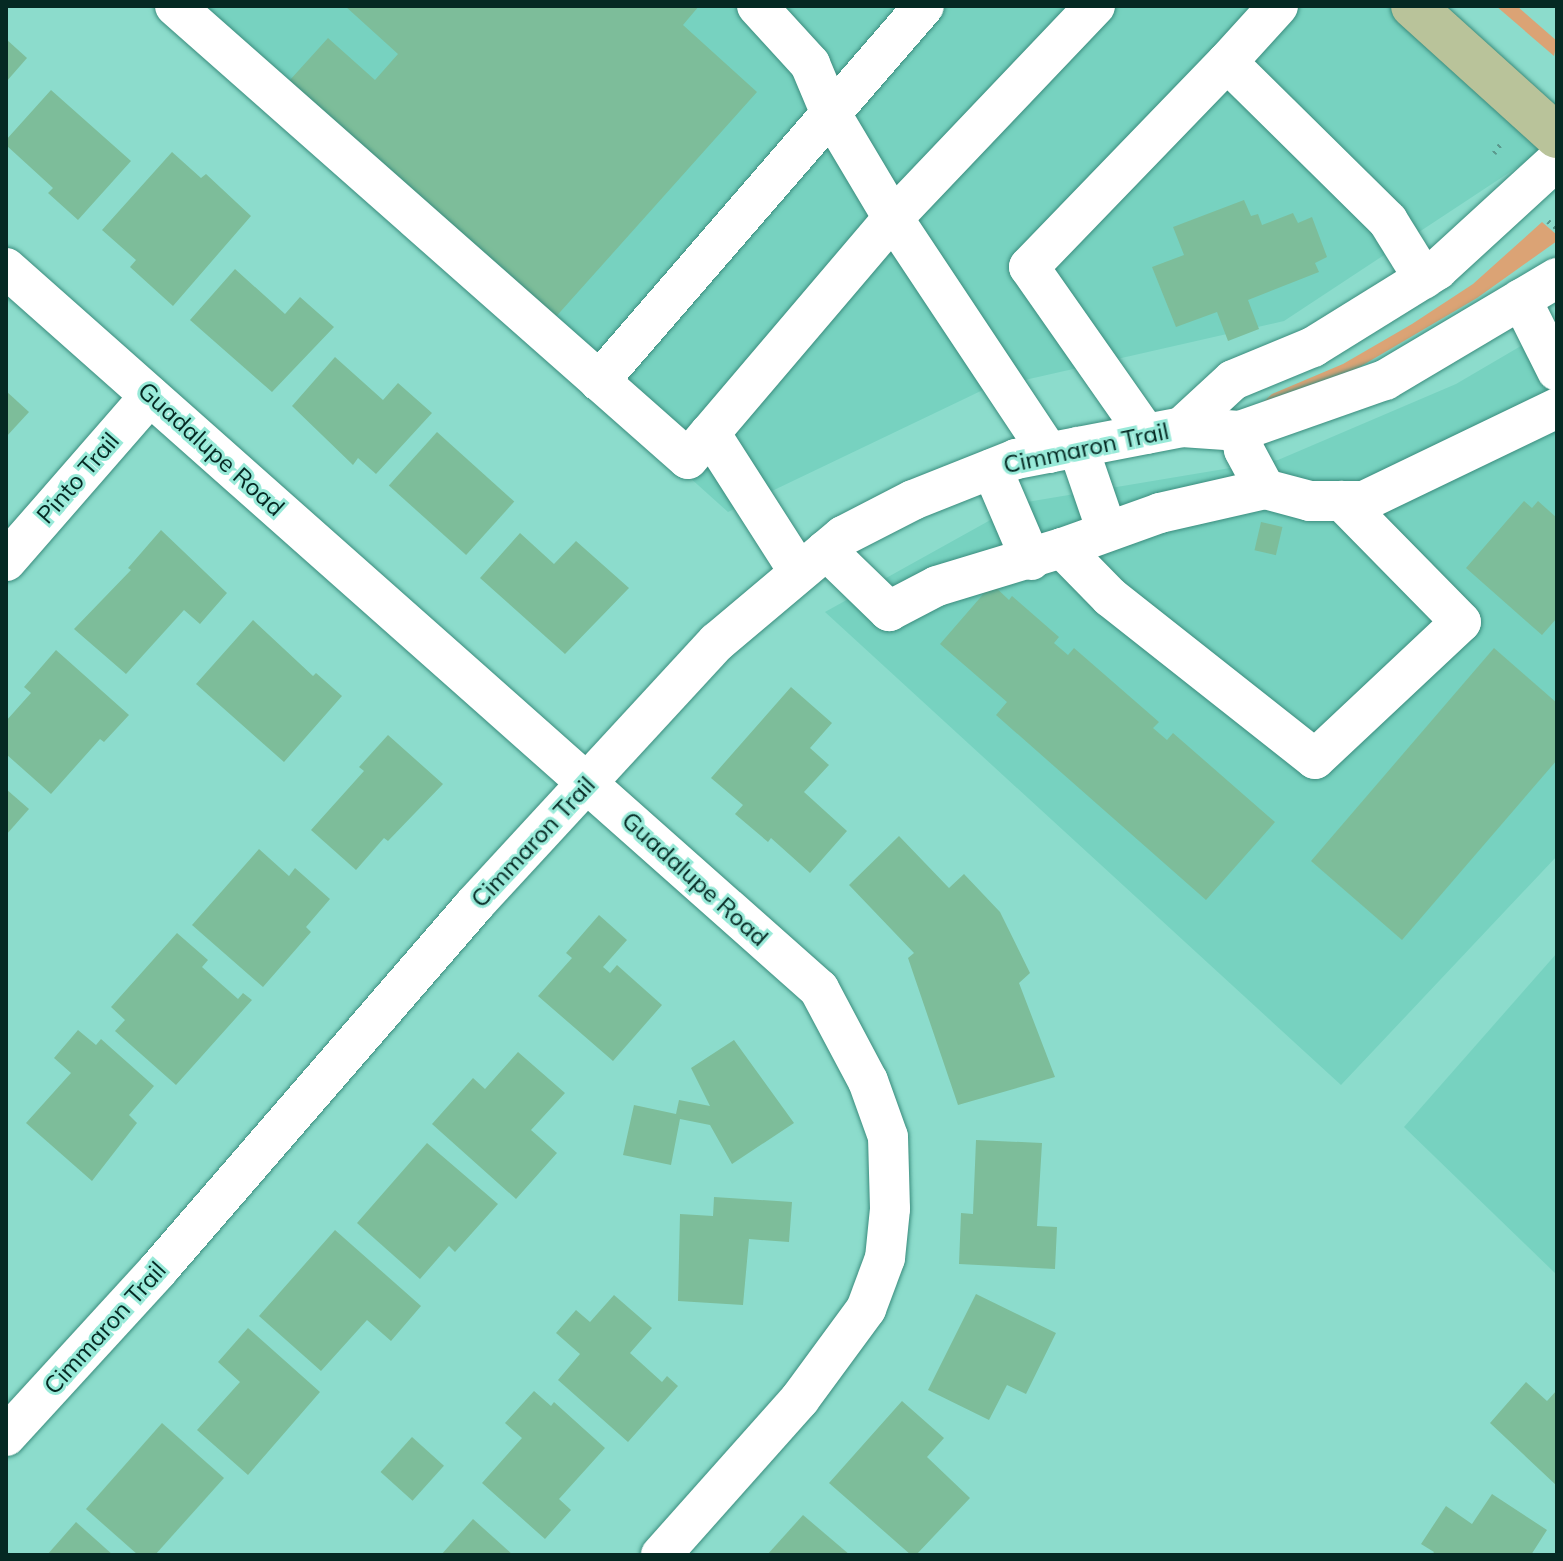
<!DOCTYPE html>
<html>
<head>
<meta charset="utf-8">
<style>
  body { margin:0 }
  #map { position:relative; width:1563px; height:1561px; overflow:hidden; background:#8cdccc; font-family:Mulish,sans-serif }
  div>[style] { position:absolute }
  .built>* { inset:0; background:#77d2c0 }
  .green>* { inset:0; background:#dba375 }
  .building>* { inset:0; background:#7dbd9a; transform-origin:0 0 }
  .path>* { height:5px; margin-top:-2.5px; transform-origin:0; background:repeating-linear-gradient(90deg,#5b9a8e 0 2px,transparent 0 8px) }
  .roads { filter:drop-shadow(0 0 2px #3a8c7d) drop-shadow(0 0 2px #3a8c7d) }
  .minor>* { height:40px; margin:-20px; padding:0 20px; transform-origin:20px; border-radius:20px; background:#fff }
  .major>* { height:44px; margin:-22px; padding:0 22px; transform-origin:22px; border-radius:22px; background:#b9c39a }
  span { translate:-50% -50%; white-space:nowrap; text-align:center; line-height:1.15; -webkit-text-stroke:6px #99ead9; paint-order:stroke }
  .street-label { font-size:24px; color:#052923 }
  .frame { position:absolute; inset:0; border:8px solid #052923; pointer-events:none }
</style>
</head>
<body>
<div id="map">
  <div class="built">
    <i style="clip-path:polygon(166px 6px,1391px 6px,1551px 145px,1284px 321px,985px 389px,728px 512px)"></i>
    <i style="clip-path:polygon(1557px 325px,1557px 856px,1341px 1085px,825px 612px,1021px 503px,1278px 460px,1456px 384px)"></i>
    <i style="clip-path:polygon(1557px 953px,1557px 1275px,1404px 1127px)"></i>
  </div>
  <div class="green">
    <i style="clip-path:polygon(1496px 6px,1517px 6px,1557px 41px,1554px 56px)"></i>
    <i style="clip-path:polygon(1542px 222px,1557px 235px,1557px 241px,1477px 298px,1341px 378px,1271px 403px,1263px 402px,1272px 394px,1343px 364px,1412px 324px,1473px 284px)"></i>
  </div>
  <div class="building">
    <i style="clip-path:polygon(345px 6px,699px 6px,683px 25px,757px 92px,553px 320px,280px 91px,328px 38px,375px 80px,398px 54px)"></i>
    <i style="clip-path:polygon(6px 39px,27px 58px,6px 82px)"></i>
    <i style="clip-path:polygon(51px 90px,131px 161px,78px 220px,48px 193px,53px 188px,6px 145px,6px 140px)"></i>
    <i style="clip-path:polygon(172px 152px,201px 178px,206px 174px,251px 216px,173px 306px,130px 267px,136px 260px,102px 230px)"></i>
    <i style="clip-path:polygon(1244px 200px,1251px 216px,1258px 214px,1262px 225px,1293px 213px,1298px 223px,1312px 217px,1327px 257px,1315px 263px,1319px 272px,1248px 300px,1259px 329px,1228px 341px,1217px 312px,1176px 327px,1152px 267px,1184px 255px,1173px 227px)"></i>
    <i style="clip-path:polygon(235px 269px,285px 314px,300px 297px,334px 327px,272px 392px,190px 320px)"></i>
    <i style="clip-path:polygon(335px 357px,383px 400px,398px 383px,432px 413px,376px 474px,358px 458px,353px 465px,292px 406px)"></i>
    <i style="clip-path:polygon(6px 391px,29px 412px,6px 437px)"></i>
    <i style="left:437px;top:432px;width:104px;height:72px;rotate:42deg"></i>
    <i style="clip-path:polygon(1524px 501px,1532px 508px,1538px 501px,1557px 518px,1557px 618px,1542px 635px,1466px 568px)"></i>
    <i style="left:1261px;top:522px;width:22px;height:29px;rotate:13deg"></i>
    <i style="clip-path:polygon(161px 530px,227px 593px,200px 624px,184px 610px,126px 674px,74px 629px,131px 570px,128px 568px)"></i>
    <i style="clip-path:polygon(520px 533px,554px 564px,576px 541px,629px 588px,565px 654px,480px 578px)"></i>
    <i style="clip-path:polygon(992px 584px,1009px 600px,1012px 596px,1059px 637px,1054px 643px,1068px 655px,1074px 648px,1159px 722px,1153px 728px,1167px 740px,1173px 733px,1275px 822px,1206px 900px,996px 715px,1007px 702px,940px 644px)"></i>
    <i style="clip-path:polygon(253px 620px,313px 676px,316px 673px,342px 696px,284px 762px,196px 684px)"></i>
    <i style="clip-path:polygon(1494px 648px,1557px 703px,1557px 760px,1402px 940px,1311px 861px)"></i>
    <i style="clip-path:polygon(56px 650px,129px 715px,104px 742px,100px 739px,51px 794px,6px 754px,6px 721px,31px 693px,24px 687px)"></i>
    <i style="clip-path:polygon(791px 687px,832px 723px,810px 748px,829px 765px,804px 792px,847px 831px,810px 873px,771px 838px,768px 842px,735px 814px,743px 805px,711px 778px)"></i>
    <i style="clip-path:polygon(388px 735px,443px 784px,388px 841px,384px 838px,356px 870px,311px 830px,364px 771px,359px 767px)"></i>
    <i style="clip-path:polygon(6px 789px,29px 809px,6px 835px)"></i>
    <i style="clip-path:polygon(899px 836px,949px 888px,964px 874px,1000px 912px,1030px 973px,1019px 983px,1055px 1077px,958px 1105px,908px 958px,914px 953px,849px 885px)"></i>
    <i style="clip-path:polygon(259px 849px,289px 876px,295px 868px,330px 899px,306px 927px,311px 932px,263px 987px,192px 925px)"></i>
    <i style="clip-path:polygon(599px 915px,627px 940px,603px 967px,610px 973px,617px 965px,662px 1005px,613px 1061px,538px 996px,572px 958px,566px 953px)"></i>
    <i style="clip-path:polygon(177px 933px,208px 960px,202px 967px,238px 999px,243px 993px,252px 1000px,176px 1085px,115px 1031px,125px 1020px,111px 1007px)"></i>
    <i style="clip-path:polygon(78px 1030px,96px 1045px,101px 1039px,154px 1086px,129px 1115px,137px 1123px,92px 1181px,26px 1123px,71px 1073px,54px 1058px)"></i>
    <i style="clip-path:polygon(734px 1040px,794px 1123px,732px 1164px,710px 1125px,680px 1119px,671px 1165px,623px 1155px,634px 1105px,676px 1114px,679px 1100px,710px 1106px,691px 1068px)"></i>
    <i style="clip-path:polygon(518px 1052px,565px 1093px,531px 1130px,557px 1153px,516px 1199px,432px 1124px,473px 1078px,485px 1089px)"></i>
    <i style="clip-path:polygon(976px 1140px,1042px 1143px,1037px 1226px,1057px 1227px,1055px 1269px,959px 1264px,961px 1213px,973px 1214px)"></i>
    <i style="clip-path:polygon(427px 1143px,498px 1204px,455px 1252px,449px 1246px,420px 1279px,357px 1223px)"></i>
    <i style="clip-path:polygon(714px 1197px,792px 1202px,789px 1242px,749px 1239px,743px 1305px,678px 1301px,680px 1214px,713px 1216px)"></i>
    <i style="clip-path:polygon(335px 1230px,421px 1306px,391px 1341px,367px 1320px,321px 1371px,259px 1316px)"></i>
    <i style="clip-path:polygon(976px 1294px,1056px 1333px,1026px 1394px,1007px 1385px,989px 1420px,928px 1390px)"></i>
    <i style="clip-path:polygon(614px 1295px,652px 1328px,630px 1353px,662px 1382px,667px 1376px,678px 1386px,628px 1442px,558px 1380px,580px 1354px,556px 1333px,576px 1310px,590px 1322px)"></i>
    <i style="clip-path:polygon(248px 1328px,320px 1392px,248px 1475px,197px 1430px,240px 1382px,218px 1362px)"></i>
    <i style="clip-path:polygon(1526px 1382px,1547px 1401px,1557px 1390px,1557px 1486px,1490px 1423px)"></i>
    <i style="clip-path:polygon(534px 1391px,551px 1406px,554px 1402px,605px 1448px,559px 1499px,571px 1510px,545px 1539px,482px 1483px,522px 1438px,505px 1423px)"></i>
    <i style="clip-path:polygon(902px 1401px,944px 1438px,927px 1457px,970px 1498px,916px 1555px,911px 1555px,829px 1483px)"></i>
    <i style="clip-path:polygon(162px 1423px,224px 1478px,155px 1555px,138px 1555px,86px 1509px)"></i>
    <i style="left:412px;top:1437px;width:43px;height:47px;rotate:42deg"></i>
    <i style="clip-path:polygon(1492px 1494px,1547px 1530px,1531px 1555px,1432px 1555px,1434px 1552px,1421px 1544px,1446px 1506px,1472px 1524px)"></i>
    <i style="clip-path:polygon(803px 1515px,850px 1555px,767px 1555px)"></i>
    <i style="clip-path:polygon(473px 1519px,513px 1555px,441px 1555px)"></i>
    <i style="clip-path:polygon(76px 1522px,113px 1555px,47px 1555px)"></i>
  </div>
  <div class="path">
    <i style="left:1494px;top:153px;width:14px;rotate:-54deg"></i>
    <i style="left:1548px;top:221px;width:11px;rotate:38deg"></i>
  </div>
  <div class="roads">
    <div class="minor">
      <i style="left:175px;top:6px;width:684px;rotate:41.45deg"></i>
      <i style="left:688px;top:459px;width:34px;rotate:-50deg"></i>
      <i style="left:757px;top:6px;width:79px;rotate:47.6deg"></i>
      <i style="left:810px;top:64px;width:54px;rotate:67.2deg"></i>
      <i style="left:831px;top:114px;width:121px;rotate:59.2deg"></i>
      <i style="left:893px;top:218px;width:282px;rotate:130.4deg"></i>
      <i style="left:710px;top:433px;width:165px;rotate:57.4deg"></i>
      <i style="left:1278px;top:6px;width:76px;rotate:132.3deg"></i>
      <i style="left:1227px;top:62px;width:226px;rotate:44.6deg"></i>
      <i style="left:1388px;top:221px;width:68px;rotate:58.2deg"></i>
      <i style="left:6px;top:268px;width:1087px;rotate:41.57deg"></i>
      <i style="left:819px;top:989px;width:104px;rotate:62deg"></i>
      <i style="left:868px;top:1081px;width:59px;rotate:70.3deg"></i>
      <i style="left:888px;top:1137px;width:72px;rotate:88.4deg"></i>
      <i style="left:890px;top:1209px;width:49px;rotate:95.8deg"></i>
      <i style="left:885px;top:1258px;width:54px;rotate:110.4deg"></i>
      <i style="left:866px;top:1309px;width:112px;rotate:126.3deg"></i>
      <i style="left:800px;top:1399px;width:209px;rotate:131.7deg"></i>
      <i style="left:1521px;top:299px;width:80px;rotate:63.4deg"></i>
      <i style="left:599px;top:381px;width:496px;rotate:-49.1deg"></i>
      <i style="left:1182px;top:427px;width:69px;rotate:-42.7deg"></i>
      <i style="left:1233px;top:380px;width:87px;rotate:-22.4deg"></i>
      <i style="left:1313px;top:347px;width:146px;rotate:-31.8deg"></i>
      <i style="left:1437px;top:270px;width:163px;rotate:-42.5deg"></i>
      <i style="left:1240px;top:431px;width:19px;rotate:78deg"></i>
      <i style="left:1244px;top:450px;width:44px;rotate:61.7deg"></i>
      <i style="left:1265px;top:489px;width:47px;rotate:14.9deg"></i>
      <i style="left:1310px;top:501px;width:54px"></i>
      <i style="left:1364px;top:501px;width:214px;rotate:-25.7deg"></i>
      <i style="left:1146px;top:434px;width:204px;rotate:-125deg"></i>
      <i style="left:1029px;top:267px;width:285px;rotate:-46deg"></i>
      <i style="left:1078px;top:447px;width:89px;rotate:71deg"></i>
      <i style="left:1049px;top:453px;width:282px;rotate:-123.6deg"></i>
      <i style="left:893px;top:218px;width:293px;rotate:-46.4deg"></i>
      <i style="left:992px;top:469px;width:99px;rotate:66.8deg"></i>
      <i style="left:1265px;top:489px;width:108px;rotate:167.1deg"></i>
      <i style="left:1160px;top:513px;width:104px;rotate:160.3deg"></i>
      <i style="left:1062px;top:548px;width:69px;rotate:45.6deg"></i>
      <i style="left:1110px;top:597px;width:261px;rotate:38.3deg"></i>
      <i style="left:1315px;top:759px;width:200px;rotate:-43.2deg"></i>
      <i style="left:1461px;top:622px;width:170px;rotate:-134.5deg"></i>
      <i style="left:826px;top:550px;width:88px;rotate:44.1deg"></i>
      <i style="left:889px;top:611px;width:54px;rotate:-27.5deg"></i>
      <i style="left:937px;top:586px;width:131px;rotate:-16.9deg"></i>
      <i style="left:6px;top:561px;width:219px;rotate:-48.9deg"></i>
      <i style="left:6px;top:1436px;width:225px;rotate:-47.5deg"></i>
      <i style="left:158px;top:1270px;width:483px;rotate:-49.1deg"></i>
      <i style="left:474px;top:905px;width:358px;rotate:-47.3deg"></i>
      <i style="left:717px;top:642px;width:165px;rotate:-40.1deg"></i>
      <i style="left:843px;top:536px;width:79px;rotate:-27.2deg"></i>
      <i style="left:913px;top:500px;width:111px;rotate:-21.7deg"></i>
      <i style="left:1016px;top:459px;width:169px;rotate:-10.9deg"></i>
      <i style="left:1182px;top:427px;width:58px;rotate:3.9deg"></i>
      <i style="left:1240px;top:431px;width:154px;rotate:-19.4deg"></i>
      <i style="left:1385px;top:380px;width:200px;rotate:-30.7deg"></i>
    </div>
    <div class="major">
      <i style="left:1413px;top:6px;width:194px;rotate:42.1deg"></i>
    </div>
  </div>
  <div class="street-label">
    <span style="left:1086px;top:448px;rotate:-12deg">Cimmaron Trail</span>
    <span style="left:211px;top:449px;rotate:42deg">Guadalupe Road</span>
    <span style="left:78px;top:478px;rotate:-49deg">Pinto Trail</span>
    <span style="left:533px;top:842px;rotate:-47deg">Cimmaron Trail</span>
    <span style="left:695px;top:879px;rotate:42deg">Guadalupe Road</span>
    <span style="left:105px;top:1328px;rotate:-48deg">Cimmaron Trail</span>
  </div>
  <div class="frame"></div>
</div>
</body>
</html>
